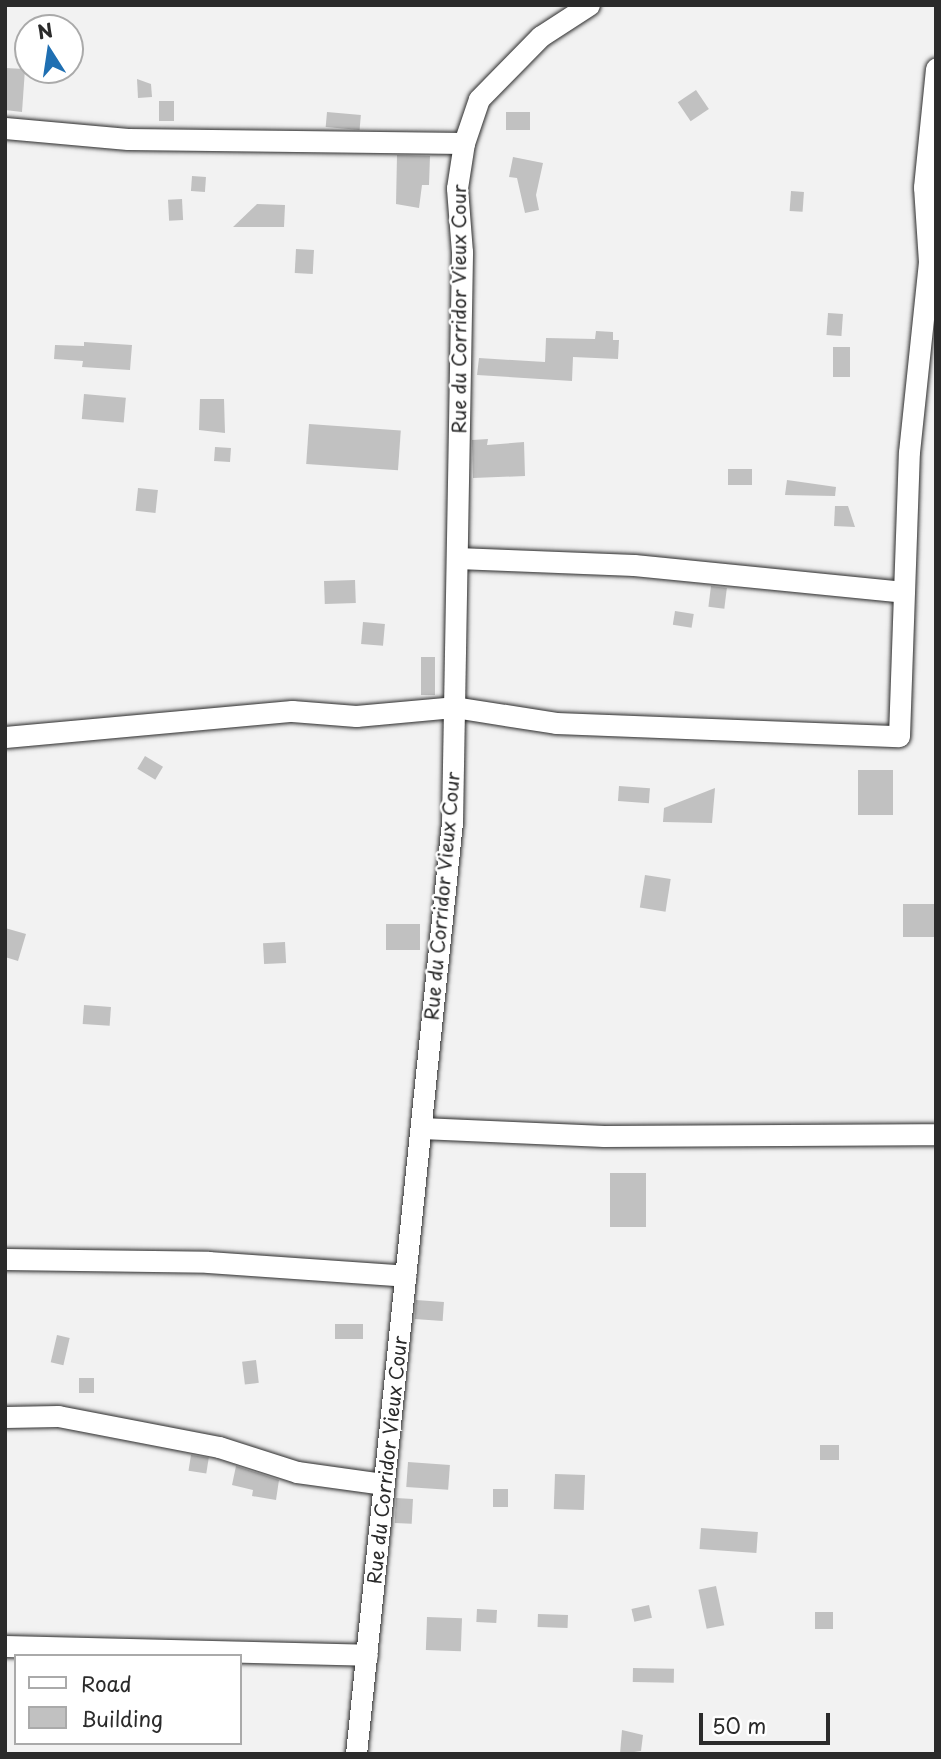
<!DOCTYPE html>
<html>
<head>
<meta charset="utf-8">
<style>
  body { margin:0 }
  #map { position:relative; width:941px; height:1759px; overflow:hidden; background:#f2f2f2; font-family:"Playpen Sans",sans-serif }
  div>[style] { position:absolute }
  .building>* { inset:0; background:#c1c1c1; transform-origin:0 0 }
  .roads { filter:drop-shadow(0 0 2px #2b2b2b) drop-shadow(0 0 2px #2b2b2b) }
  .minor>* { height:21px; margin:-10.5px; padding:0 10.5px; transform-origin:10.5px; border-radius:10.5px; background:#fff }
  span { translate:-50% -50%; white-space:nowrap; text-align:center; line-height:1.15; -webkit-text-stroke:5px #fff; paint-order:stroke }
  .street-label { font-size:19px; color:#2b2b2b }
  .frame { position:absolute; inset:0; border:7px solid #2b2b2b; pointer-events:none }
  .legend { position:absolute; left:14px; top:1654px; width:228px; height:91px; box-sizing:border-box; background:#fff; border:2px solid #aaa; margin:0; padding:9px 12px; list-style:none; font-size:21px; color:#2b2b2b }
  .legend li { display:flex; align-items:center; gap:14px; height:35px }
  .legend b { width:35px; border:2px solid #aaa }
  .north { position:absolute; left:14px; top:14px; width:70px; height:70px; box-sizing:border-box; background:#fff; border:2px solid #aaa; border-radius:50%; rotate:348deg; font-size:19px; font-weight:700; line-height:28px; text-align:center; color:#2b2b2b }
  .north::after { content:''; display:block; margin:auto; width:24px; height:32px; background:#1f6fb2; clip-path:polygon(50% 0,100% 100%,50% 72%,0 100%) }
  .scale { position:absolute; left:699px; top:1713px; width:131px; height:32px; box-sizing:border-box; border:4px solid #2b2b2b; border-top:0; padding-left:9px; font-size:21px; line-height:24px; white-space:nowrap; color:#2b2b2b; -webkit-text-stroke:5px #fff; paint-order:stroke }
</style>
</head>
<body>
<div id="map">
  <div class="building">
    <i style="clip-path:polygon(5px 68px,25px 69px,22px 112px,5px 110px)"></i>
    <i style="clip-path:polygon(137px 79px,151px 84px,152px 97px,138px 98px)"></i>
    <i style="left:696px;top:90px;width:23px;height:22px;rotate:56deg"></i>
    <i style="left:159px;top:101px;width:15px;height:20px"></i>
    <i style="left:327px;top:112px;width:34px;height:15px;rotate:5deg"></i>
    <i style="left:506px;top:112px;width:24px;height:18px"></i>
    <i style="clip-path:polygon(397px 155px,430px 156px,429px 185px,422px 185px,419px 208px,396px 204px)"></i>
    <i style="clip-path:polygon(513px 157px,543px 163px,536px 195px,539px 210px,525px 213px,517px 178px,509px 177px)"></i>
    <i style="left:192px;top:176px;width:14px;height:15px;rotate:4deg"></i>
    <i style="left:791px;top:191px;width:13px;height:20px;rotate:4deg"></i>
    <i style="left:182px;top:199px;width:21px;height:14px;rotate:87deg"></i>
    <i style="clip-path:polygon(257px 204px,285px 205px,284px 227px,233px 227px)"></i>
    <i style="left:296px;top:249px;width:18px;height:24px;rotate:3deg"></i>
    <i style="left:828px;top:313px;width:15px;height:22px;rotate:4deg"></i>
    <i style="clip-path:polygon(596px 331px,613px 332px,613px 340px,619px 340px,618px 359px,573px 357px,572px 381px,477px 375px,479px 358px,545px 362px,546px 338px,595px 339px)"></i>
    <i style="clip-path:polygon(84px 342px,132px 345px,130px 370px,82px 367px,83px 361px,54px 359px,55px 345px,84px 346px)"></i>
    <i style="left:833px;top:347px;width:17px;height:30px"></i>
    <i style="left:84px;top:394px;width:42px;height:25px;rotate:5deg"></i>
    <i style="clip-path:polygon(200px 399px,224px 399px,225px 433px,199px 430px)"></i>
    <i style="left:309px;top:424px;width:92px;height:40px;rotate:4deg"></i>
    <i style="clip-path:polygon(488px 439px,487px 445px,524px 442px,525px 476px,473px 478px,472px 440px)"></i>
    <i style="left:215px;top:447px;width:16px;height:14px;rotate:4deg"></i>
    <i style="left:752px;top:469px;width:16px;height:24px;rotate:90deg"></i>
    <i style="clip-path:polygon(787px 480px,836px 487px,835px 496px,785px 495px)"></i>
    <i style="left:138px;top:488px;width:20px;height:23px;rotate:6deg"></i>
    <i style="clip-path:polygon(835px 506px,848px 506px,855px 527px,834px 526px)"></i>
    <i style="left:355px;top:580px;width:23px;height:31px;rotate:88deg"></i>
    <i style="left:711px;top:586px;width:16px;height:21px;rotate:7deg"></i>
    <i style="left:675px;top:611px;width:19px;height:14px;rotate:9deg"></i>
    <i style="left:363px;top:622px;width:22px;height:22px;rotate:5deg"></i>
    <i style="left:421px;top:657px;width:14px;height:38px"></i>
    <i style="left:145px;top:756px;width:21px;height:15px;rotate:31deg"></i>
    <i style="left:893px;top:770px;width:45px;height:35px;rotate:90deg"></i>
    <i style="left:619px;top:786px;width:31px;height:15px;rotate:4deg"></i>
    <i style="clip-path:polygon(715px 788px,712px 823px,663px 822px,664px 808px)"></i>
    <i style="left:645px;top:875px;width:26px;height:33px;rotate:9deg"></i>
    <i style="left:903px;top:904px;width:33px;height:33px"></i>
    <i style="left:386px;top:924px;width:34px;height:26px"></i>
    <i style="clip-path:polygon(5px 928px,26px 934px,18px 961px,5px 957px)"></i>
    <i style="left:285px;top:942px;width:21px;height:22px;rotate:87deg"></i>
    <i style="left:84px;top:1005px;width:27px;height:19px;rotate:4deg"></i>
    <i style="left:610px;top:1173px;width:36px;height:54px"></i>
    <i style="left:416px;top:1300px;width:28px;height:19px;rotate:4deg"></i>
    <i style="left:335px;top:1324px;width:28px;height:15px"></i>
    <i style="left:57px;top:1335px;width:13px;height:28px;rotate:13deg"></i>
    <i style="left:256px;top:1360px;width:23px;height:14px;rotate:83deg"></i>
    <i style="left:79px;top:1378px;width:15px;height:15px"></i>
    <i style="left:820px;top:1445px;width:19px;height:15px"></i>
    <i style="left:191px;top:1455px;width:18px;height:16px;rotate:9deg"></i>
    <i style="left:408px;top:1462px;width:42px;height:25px;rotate:4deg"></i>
    <i style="clip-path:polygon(236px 1466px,279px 1480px,276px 1500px,252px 1496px,253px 1490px,232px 1485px)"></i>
    <i style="left:555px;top:1474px;width:30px;height:35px;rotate:2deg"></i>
    <i style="left:493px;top:1489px;width:15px;height:18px"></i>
    <i style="left:396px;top:1498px;width:17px;height:25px;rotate:3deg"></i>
    <i style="left:701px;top:1528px;width:57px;height:21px;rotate:4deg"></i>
    <i style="left:716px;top:1586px;width:40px;height:18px;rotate:78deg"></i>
    <i style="left:649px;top:1605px;width:13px;height:18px;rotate:77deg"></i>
    <i style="left:477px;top:1609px;width:20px;height:13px;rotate:3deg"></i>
    <i style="left:815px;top:1612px;width:18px;height:17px"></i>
    <i style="left:538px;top:1614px;width:30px;height:13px;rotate:2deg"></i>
    <i style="left:427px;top:1617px;width:35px;height:33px;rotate:2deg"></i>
    <i style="left:633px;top:1668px;width:41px;height:14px;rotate:1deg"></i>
    <i style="clip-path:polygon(622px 1730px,643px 1735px,641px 1751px,620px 1754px)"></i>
  </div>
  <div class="roads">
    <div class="minor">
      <i style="left:5px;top:128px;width:123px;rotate:5.1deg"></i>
      <i style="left:128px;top:139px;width:336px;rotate:0.7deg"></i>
      <i style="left:457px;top:558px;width:177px;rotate:2.3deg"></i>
      <i style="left:634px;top:565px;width:271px;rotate:5.7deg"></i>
      <i style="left:5px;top:737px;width:288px;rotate:-5.2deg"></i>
      <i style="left:292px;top:711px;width:64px;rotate:4.5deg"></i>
      <i style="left:356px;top:716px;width:98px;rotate:-5.2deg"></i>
      <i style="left:454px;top:707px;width:103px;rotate:8.9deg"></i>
      <i style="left:556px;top:723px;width:343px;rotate:2.2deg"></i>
      <i style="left:899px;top:736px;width:284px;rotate:-88deg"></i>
      <i style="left:909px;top:452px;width:191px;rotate:-84deg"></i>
      <i style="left:929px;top:262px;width:75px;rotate:-93.8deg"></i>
      <i style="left:924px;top:187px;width:119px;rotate:-84.2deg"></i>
      <i style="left:421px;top:1128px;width:183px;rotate:2.5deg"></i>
      <i style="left:604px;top:1136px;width:332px;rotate:-0.3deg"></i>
      <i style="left:5px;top:1259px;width:203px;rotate:0.8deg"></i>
      <i style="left:208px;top:1262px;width:198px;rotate:4deg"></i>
      <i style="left:5px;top:1417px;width:53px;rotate:-1.1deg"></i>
      <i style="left:58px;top:1416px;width:164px;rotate:10.9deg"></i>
      <i style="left:219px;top:1447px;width:82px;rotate:17.8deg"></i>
      <i style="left:297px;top:1472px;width:88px;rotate:7.9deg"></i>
      <i style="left:5px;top:1646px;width:362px;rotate:1.4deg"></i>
      <i style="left:356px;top:1754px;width:937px;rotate:-84.12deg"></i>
      <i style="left:452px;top:822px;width:570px;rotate:-88.99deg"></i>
      <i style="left:462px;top:252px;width:64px;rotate:-94.5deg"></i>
      <i style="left:457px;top:188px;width:46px;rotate:-81.2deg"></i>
      <i style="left:464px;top:143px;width:46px;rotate:-71.2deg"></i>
      <i style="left:479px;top:99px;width:88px;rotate:-45.5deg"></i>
      <i style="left:541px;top:36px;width:57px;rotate:-32.9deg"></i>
    </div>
  </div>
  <div class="street-label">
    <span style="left:459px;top:309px;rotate:-90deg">Rue du Corridor Vieux Cour</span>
    <span style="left:442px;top:896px;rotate:-85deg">Rue du Corridor Vieux Cour</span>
    <span style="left:387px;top:1460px;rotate:-84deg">Rue du Corridor Vieux Cour</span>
  </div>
  <div class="frame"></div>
  <ul class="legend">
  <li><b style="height:9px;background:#fff"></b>Road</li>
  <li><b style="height:19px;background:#c1c1c1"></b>Building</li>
  </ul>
  <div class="north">N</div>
  <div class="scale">50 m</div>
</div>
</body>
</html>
